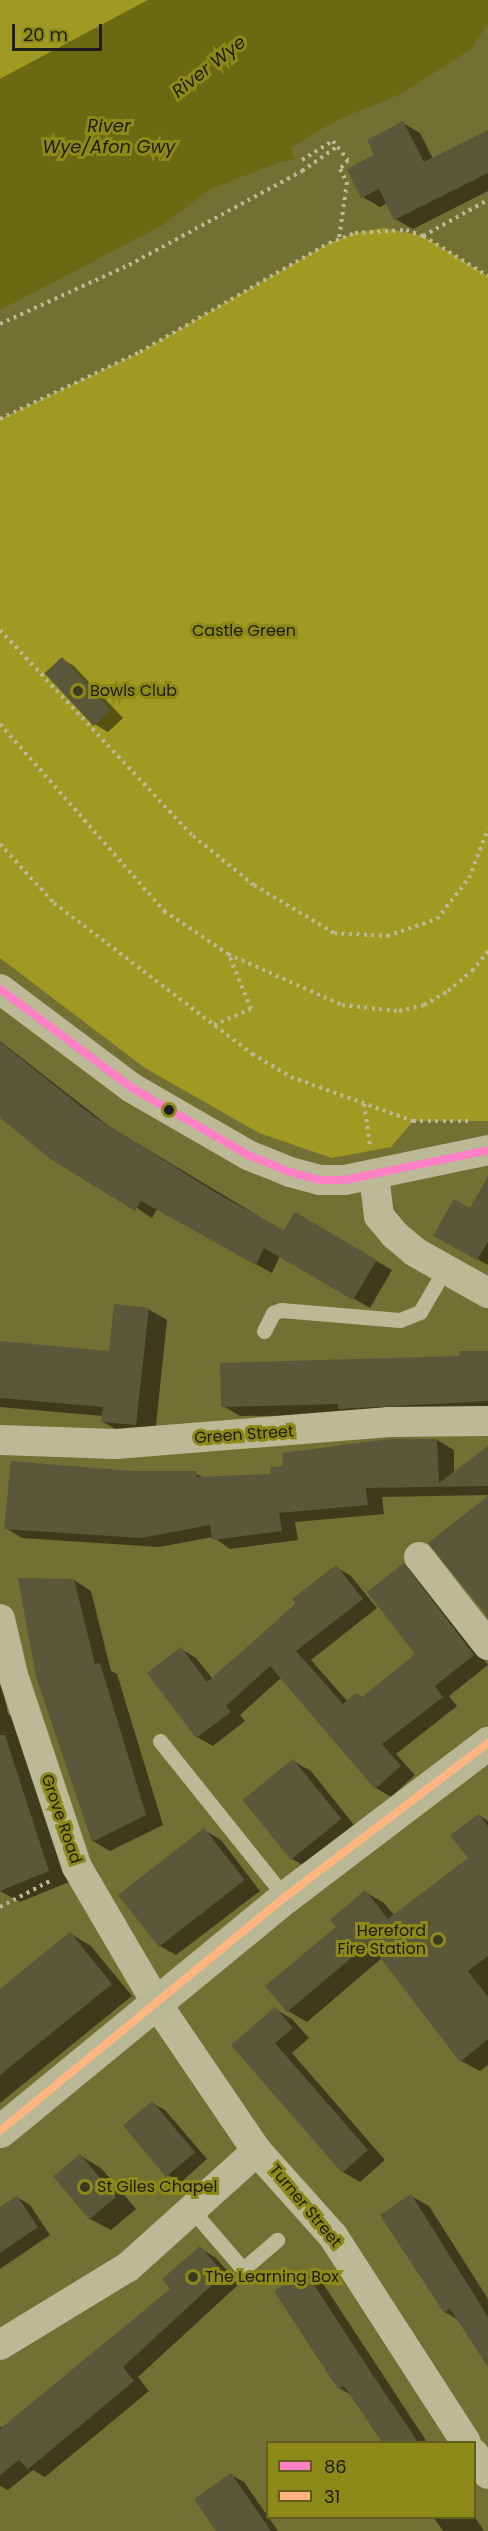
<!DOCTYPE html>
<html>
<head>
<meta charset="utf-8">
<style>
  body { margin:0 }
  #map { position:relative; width:488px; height:2531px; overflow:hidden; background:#727033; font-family:Poppins,sans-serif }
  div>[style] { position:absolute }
  .green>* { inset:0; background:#a09a23 }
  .water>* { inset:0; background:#6c6913 }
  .shadow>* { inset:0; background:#0007 }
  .building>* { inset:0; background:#59583a; transform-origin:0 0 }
  .path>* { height:4px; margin-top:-2px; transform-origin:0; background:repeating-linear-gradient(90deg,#bbb996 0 3px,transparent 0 7.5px) }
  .service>* { height:15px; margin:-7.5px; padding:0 7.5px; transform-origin:7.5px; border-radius:7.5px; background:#bbb996 }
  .minor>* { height:30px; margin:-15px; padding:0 15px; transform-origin:15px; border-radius:15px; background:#bbb996 }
  .trunk>* { height:33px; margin:-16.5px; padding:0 16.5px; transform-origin:16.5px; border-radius:16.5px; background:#b8b896 }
  .bus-1>* { height:8px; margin:-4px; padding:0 4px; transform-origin:4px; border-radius:4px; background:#ff80c5 }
  .bus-2>* { height:8px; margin:-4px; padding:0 4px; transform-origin:4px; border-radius:4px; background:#ffb580 }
  .dots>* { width:16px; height:16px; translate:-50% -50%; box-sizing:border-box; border:3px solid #8d8918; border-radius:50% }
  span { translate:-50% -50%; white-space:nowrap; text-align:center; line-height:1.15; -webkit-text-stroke:6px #8d8918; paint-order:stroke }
  .park-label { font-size:16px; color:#1d1d1a }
  .poi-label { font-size:16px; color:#1d1d1d }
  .left { translate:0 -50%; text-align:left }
  .right { translate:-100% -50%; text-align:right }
  .street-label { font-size:16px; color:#1d1d1d }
  .water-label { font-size:18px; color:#1c1c19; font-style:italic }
  .legend { position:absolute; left:266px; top:2441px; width:210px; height:78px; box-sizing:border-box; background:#8d8918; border:2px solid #605e1a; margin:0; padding:8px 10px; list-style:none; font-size:18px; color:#1d1d1d }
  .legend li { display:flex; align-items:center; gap:12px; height:30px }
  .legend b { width:30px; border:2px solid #605e1a }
  .scale { position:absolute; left:12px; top:24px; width:90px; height:27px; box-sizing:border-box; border:3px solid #1d1d1d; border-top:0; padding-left:8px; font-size:18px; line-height:21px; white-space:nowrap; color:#1d1d1d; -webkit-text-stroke:4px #8d8918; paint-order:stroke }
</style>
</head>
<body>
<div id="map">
  <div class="green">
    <i style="clip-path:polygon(0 0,148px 0,0 79px)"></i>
    <i style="clip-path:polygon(384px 228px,423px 236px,488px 276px,488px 1121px,413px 1121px,391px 1147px,332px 1158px,259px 1133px,145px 1068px,0 958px,0 419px,140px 352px,329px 243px,355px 233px)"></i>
  </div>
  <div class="water">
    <i style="clip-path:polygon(148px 0,488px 0,488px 24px,471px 49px,403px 93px,337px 120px,290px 148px,296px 159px,279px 162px,211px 189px,163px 225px,0 310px,0 79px)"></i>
  </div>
  <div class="shadow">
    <i style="clip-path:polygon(403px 123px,420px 133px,433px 159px,488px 131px,488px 191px,413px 229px,395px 219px,388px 203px,380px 207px,363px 197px,349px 169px,376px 156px)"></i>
    <i style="clip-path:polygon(62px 659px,74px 666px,123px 718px,108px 732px,96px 725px)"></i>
    <i style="clip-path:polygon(0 1041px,110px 1127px,285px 1232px,295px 1214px,392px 1270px,370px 1308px,280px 1256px,272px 1273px,157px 1209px,152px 1218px,0 1116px)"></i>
    <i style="clip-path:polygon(488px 1200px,488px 1265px,435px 1235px)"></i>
    <i style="clip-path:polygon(148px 1309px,167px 1320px,155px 1435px,121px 1432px,103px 1422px,103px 1416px,0 1407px,0 1343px,110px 1353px)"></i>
    <i style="clip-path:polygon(488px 1352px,488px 1414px,240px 1416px,223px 1406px)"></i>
    <i style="clip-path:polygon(437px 1440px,454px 1450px,454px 1474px,488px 1448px,488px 1495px,382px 1497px,384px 1514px,295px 1522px,298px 1540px,230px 1549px,213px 1537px,159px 1547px,22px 1538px,6px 1528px,132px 1473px,195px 1473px,204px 1478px,272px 1475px,285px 1467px,341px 1450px,341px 1445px)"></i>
    <i style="clip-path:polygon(404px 1565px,419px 1574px,488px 1665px,449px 1696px,457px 1706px,396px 1754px,415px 1775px,391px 1797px,376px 1788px,282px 1677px,240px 1715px,245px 1721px,213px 1746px,197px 1737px,149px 1673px,181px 1649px,196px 1658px,213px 1679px,336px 1567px,351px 1576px,377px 1608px,311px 1660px,348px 1702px,357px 1694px,363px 1698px,418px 1654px)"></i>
    <i style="clip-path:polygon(74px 1580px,91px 1591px,111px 1671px,117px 1674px,163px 1825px,110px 1851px,93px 1841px)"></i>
    <i style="clip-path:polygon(0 1675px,8px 1714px,15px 1719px,69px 1882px,20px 1902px,0 1891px)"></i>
    <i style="clip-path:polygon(293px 1761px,311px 1771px,358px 1830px,310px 1869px,292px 1859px)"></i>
    <i style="clip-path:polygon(479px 1815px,488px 1821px,488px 2065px,480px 2071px,461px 2061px,382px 1958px,307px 2022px,288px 2011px,338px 1927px,365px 1892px,384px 1903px,395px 1916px,470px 1858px)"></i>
    <i style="clip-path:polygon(204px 1830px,221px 1840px,260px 1891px,176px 1955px,158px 1945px)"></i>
    <i style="clip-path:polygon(71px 1934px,91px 1946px,132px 1996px,0 2103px,0 1991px)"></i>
    <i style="clip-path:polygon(275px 2009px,292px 2019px,309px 2038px,292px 2053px,385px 2160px,360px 2182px,343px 2172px,233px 2045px)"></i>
    <i style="clip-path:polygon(152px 2103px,165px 2110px,207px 2159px,180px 2183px,168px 2175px)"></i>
    <i style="clip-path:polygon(81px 2156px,101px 2168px,136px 2209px,111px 2230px,90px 2219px)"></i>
    <i style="clip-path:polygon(411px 2196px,429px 2206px,488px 2299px,488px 2364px,458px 2320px,445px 2312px)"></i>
    <i style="clip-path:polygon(17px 2197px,30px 2205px,50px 2235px,0 2269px,0 2209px)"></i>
    <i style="clip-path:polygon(200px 2248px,216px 2258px,239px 2284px,138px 2377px,149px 2391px,45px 2477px,33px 2470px,8px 2490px,0 2486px,0 2426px,3px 2429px,172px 2289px)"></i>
    <i style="clip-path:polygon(305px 2273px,322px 2282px,427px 2442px,384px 2442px,353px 2396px,339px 2388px)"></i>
    <i style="clip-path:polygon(231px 2475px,244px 2482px,278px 2531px,218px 2531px)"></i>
    <i style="clip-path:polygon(474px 2516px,484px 2531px,443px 2531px,434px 2518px)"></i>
  </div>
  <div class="building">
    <i style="clip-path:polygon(403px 121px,424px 162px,488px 130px,488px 173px,394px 220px,379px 189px,361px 198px,347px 169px,374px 155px,367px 140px)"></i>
    <i style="left:62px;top:657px;width:72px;height:24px;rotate:47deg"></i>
    <i style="clip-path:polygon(0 1042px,93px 1116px,218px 1194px,284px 1230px,295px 1212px,377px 1260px,353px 1300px,264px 1248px,256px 1265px,141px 1201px,135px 1211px,52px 1160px,0 1118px)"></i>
    <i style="clip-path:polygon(488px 1176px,488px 1242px,477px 1260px,433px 1236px,454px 1199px,470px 1208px)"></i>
    <i style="clip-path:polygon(114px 1304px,149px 1308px,136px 1425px,101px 1422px,103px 1407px,0 1398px,0 1341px,109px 1351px)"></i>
    <i style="clip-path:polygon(460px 1351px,488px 1351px,488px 1401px,338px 1409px,338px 1404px,221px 1407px,220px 1363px,459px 1356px)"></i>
    <i style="clip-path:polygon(390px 1439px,437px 1439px,439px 1483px,488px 1446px,488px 1486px,366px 1488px,368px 1505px,279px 1513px,282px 1531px,212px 1540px,210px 1525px,141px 1538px,4px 1529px,11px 1461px,132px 1471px,196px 1471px,197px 1477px,270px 1474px,271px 1467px,283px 1466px,282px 1453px)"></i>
    <i style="clip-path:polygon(488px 1496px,488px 1617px,428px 1543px)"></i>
    <i style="clip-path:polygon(404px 1563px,474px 1655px,435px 1686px,443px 1697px,382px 1744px,401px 1766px,375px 1789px,270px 1666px,226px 1706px,231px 1712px,196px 1738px,147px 1673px,181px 1647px,207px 1682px,296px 1604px,292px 1599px,336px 1565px,363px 1599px,296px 1651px,343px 1704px,356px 1693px,361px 1698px,415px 1654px,367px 1592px)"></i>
    <i style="clip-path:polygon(18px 1578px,74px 1579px,95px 1664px,100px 1663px,146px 1815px,92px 1842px,36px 1677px)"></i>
    <i style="clip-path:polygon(0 1735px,5px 1735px,49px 1871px,0 1891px)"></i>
    <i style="left:293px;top:1759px;width:77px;height:65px;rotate:51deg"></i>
    <i style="clip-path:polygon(479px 1814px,488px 1826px,488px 1956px,468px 1971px,488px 1997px,488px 2039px,460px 2062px,369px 1943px,287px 2012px,265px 1986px,336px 1927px,330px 1920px,365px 1890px,388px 1919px,468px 1858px,450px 1835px)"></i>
    <i style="left:204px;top:1828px;width:66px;height:109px;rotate:52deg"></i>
    <i style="clip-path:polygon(70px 1932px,112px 1984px,0 2075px,0 1989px)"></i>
    <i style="clip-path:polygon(275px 2007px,293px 2028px,275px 2043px,368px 2150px,342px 2173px,231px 2045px)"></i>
    <i style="left:152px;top:2101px;width:67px;height:38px;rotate:50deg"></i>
    <i style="left:80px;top:2154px;width:56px;height:35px;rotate:50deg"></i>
    <i style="clip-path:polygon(411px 2194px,488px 2317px,488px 2367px,450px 2309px,444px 2313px,380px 2215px)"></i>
    <i style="clip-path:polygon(17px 2196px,38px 2227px,0 2253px,0 2207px)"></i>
    <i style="clip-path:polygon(200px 2246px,224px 2274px,123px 2367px,134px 2381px,28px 2469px,19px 2460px,0 2475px,0 2429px,170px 2289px,162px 2279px)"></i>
    <i style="clip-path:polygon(305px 2271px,372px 2374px,418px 2442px,382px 2442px,344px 2386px,338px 2389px,274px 2291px)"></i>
    <i style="clip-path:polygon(231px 2473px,271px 2531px,216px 2531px,194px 2499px)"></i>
  </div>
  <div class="path">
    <i style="left:302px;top:160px;width:36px;rotate:-32deg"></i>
    <i style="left:333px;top:141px;width:24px;rotate:52deg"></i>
    <i style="left:348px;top:160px;width:12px;rotate:132deg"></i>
    <i style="left:340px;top:169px;width:15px;rotate:62deg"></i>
    <i style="left:347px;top:182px;width:58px;rotate:98deg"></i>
    <i style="left:423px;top:236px;width:74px;rotate:-29deg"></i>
    <i style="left:0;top:324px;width:142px;rotate:-24.6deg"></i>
    <i style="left:129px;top:265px;width:197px;rotate:-28.5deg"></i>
    <i style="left:302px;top:171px;width:44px;rotate:-34.8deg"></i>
    <i style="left:0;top:419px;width:155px;rotate:-25.6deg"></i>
    <i style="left:140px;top:352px;width:218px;rotate:-30deg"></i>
    <i style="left:329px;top:243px;width:28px;rotate:-21deg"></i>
    <i style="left:355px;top:233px;width:51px;rotate:-3.4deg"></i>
    <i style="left:406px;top:230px;width:18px;rotate:19deg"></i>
    <i style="left:423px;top:236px;width:76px;rotate:31.6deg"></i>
    <i style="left:0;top:630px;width:282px;rotate:46.9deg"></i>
    <i style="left:193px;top:836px;width:78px;rotate:38.8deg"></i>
    <i style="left:254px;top:885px;width:93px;rotate:31deg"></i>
    <i style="left:334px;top:933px;width:53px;rotate:3.2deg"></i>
    <i style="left:387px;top:936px;width:53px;rotate:-18.8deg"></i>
    <i style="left:437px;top:919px;width:52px;rotate:-52deg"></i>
    <i style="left:469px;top:878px;width:53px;rotate:-68.8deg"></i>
    <i style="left:0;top:724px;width:249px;rotate:48.7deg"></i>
    <i style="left:164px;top:911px;width:77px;rotate:33.9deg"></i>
    <i style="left:228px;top:954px;width:125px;rotate:24.1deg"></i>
    <i style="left:342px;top:1005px;width:57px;rotate:6deg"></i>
    <i style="left:399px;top:1011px;width:26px;rotate:-13deg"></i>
    <i style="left:424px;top:1005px;width:28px;rotate:-30deg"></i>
    <i style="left:448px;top:991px;width:31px;rotate:-40deg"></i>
    <i style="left:472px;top:971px;width:26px;rotate:-51deg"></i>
    <i style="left:0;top:844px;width:80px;rotate:47.5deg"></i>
    <i style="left:54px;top:903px;width:249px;rotate:37.3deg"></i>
    <i style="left:252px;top:1054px;width:45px;rotate:30.5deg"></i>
    <i style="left:291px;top:1077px;width:130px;rotate:19.8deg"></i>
    <i style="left:413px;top:1121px;width:56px"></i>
    <i style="left:214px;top:1025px;width:40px;rotate:-23.4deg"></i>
    <i style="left:251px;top:1009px;width:58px;rotate:-112.2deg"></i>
    <i style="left:364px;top:1104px;width:41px;rotate:81.7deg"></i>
    <i style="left:0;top:1907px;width:56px;rotate:-27.5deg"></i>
  </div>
  <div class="service">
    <i style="left:264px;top:1331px;width:20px;rotate:-63deg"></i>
    <i style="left:273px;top:1313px;width:9px;rotate:-21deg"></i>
    <i style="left:281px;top:1310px;width:119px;rotate:4.8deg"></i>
    <i style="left:400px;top:1320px;width:22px;rotate:-22deg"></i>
    <i style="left:420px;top:1312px;width:50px;rotate:-59.8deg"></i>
    <i style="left:160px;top:1741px;width:200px;rotate:51.3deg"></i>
    <i style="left:192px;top:2210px;width:78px;rotate:49.2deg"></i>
    <i style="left:243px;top:2269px;width:45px;rotate:-40.5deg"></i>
  </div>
  <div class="minor">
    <i style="left:0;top:989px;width:165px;rotate:36.9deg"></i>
    <i style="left:132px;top:1088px;width:134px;rotate:30deg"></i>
    <i style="left:248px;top:1155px;width:45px;rotate:22deg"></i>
    <i style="left:290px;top:1172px;width:31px;rotate:15deg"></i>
    <i style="left:320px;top:1180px;width:25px"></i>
    <i style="left:345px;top:1180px;width:146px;rotate:-11.8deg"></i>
    <i style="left:374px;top:1176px;width:40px;rotate:82.9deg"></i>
    <i style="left:379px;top:1216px;width:25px;rotate:50deg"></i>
    <i style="left:395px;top:1235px;width:26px;rotate:40deg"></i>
    <i style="left:415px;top:1252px;width:84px;rotate:29.3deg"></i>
    <i style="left:0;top:1440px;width:116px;rotate:2deg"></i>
    <i style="left:116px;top:1444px;width:274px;rotate:-4.6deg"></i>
    <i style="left:389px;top:1422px;width:99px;rotate:-0.6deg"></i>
    <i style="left:419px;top:1557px;width:112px;rotate:51.9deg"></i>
    <i style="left:0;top:1619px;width:57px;rotate:76.9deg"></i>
    <i style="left:13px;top:1675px;width:202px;rotate:71.6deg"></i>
    <i style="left:77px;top:1867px;width:159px;rotate:59.7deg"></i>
    <i style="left:157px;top:2004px;width:178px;rotate:55.8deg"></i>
    <i style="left:257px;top:2151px;width:114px;rotate:48.2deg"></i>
    <i style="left:333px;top:2236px;width:245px;rotate:57.2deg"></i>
    <i style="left:0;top:2345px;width:150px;rotate:-31.4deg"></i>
    <i style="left:128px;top:2267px;width:173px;rotate:-42deg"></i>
    <i style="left:474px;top:2454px;width:24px;rotate:55deg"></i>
  </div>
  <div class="trunk">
    <i style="left:0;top:2131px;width:369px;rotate:-39.4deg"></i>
    <i style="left:285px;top:1897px;width:255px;rotate:-37.2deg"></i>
  </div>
  <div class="bus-1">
    <i style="left:0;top:989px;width:165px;rotate:36.9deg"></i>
    <i style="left:132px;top:1088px;width:134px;rotate:30deg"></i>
    <i style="left:248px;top:1155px;width:45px;rotate:22deg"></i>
    <i style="left:290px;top:1172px;width:31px;rotate:15deg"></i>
    <i style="left:320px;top:1180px;width:25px"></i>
    <i style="left:345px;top:1180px;width:146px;rotate:-11.8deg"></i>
  </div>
  <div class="bus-2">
    <i style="left:0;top:2131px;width:369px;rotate:-39.4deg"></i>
    <i style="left:285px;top:1897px;width:255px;rotate:-37.2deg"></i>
  </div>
  <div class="dots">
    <i style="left:78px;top:691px;background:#3b3a25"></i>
    <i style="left:169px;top:1110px;background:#1d1d1d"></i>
    <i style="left:438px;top:1940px;background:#3b3a25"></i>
    <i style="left:85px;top:2187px;background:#3b3a25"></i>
    <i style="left:193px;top:2277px;background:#3b3a25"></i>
  </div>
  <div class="park-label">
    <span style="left:244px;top:631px">Castle Green</span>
  </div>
  <div class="poi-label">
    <span class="left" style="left:90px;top:691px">Bowls Club</span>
    <span class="right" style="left:426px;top:1940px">Hereford<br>Fire Station</span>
    <span class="left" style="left:97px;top:2187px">St Giles Chapel</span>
    <span class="left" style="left:205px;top:2277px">The Learning Box</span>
  </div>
  <div class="street-label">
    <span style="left:244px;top:1435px;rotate:-4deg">Green Street</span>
    <span style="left:61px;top:1819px;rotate:71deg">Grove Road</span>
    <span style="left:305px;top:2206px;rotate:50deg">Turner Street</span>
  </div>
  <div class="water-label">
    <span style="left:209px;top:67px;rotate:-38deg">River Wye</span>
    <span style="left:109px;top:137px">River<br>Wye/Afon Gwy</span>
  </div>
  <ul class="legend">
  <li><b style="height:8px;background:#ff80c5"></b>86</li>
  <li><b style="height:8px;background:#ffb580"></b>31</li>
  </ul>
  <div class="scale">20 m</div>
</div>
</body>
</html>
